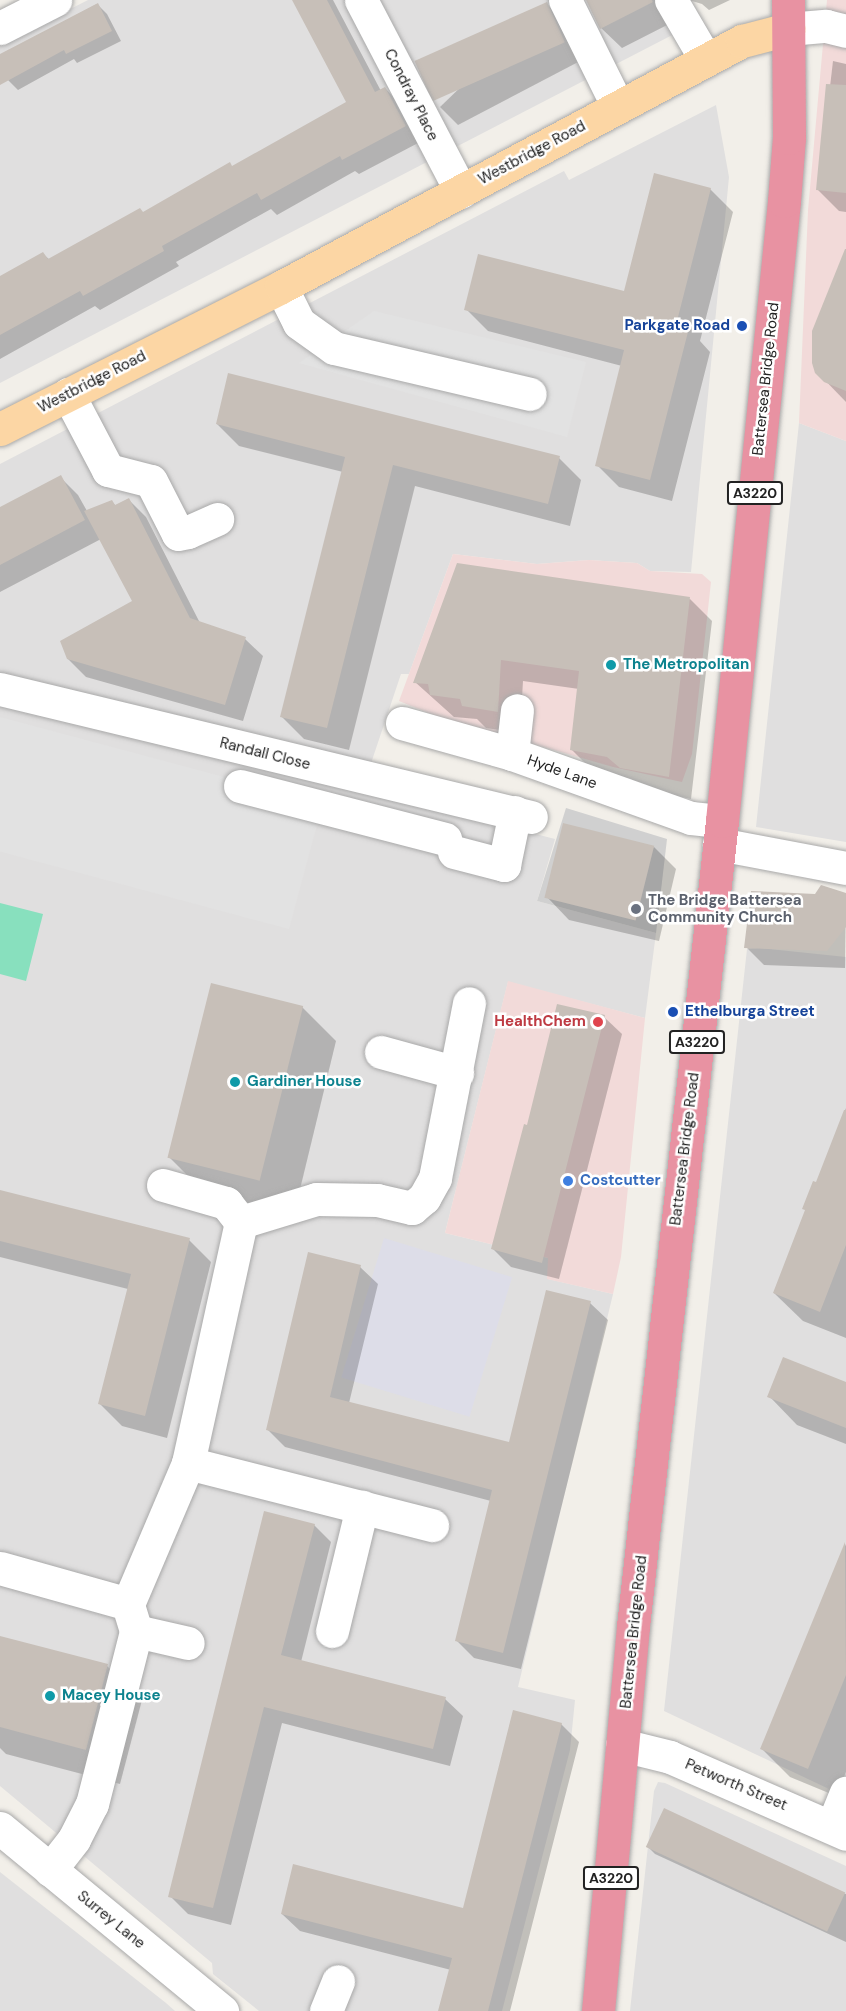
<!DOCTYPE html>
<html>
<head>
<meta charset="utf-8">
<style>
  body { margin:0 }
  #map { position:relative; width:846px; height:2011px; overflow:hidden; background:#f2efe9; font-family:"DM Sans",sans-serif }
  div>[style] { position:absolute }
  .residential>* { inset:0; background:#e0dfdf }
  .commercial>* { inset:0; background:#f2dad9 }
  .religious>* { inset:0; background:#d0d0d0 }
  .pitch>* { inset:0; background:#88e0be }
  .parking>* { inset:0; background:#e2e2e2; transform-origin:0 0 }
  .plaza>* { inset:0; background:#dddde8; transform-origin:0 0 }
  .shadow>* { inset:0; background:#0003 }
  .building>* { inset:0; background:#c7bfb8; transform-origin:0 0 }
  .roads { filter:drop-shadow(0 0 2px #a9a9a9) drop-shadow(0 0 2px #a9a9a9) }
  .minor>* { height:33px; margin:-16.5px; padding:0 16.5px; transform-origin:16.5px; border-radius:16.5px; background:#fff }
  .major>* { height:33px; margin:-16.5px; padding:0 16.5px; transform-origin:16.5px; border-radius:16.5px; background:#fcd6a4 }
  .highway>* { height:33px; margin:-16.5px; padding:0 16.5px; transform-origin:16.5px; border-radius:16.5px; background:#e892a2 }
  .dots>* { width:16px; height:16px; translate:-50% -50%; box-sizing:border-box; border:3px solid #fff; border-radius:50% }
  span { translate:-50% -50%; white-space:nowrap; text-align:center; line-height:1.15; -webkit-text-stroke:5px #fff; paint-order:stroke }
  .shield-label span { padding:2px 4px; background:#fff; border:2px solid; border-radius:4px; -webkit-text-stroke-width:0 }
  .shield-label { font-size:14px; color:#222; font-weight:700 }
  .street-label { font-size:15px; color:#222 }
  .transit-label { font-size:15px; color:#164399; font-weight:700 }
  .right { translate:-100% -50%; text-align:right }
  .left { translate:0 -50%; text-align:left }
  .culture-label { font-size:15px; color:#0d838f; font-weight:700 }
  .worship-label { font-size:15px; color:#5b616d; font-weight:700 }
  .health-label { font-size:15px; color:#be3a42; font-weight:700 }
  .shop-label { font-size:15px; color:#366cbe; font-weight:700 }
</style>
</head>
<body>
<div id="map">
  <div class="residential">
    <i style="clip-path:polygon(88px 0,661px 0,680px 31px,0 383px,0 45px)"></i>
    <i style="clip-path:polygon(716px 105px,729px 177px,691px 572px,650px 571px,637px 563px,589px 560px,537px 564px,453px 554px,409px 674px,401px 674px,362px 790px,555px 839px,537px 901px,656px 933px,645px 1018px,508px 982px,445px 1233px,548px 1258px,548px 1279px,613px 1294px,518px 1687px,575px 1700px,570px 1750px,502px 2011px,259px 2011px,213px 1974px,212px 1963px,0 1786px,0 464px,564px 171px,569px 180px)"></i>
    <i style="clip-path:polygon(799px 423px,846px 441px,846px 842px,756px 827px)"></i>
    <i style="clip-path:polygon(760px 948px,846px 957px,846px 1797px,664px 1711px,747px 949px)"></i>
    <i style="clip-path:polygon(658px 1782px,665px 1783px,846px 1866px,846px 2011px,630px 2011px,654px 1791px)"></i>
    <i style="clip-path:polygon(0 1872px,166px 2003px,175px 2011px,0 2011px)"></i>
  </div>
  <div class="commercial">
    <i style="clip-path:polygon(827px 0,846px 0,846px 441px,799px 423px,808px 210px)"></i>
    <i style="clip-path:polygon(453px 554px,537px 564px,589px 560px,637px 563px,650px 571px,702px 574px,711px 582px,692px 754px,682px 782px,613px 767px,438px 717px,399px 701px)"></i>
    <i style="clip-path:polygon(508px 981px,645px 1018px,621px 1257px,613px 1294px,547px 1279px,548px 1258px,445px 1233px)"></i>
  </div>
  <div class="religious">
    <i style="clip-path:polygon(566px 808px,667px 839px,656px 933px,537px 901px)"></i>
  </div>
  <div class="pitch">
    <i style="clip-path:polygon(0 903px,43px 914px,26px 981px,0 974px)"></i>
  </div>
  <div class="parking">
    <i style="clip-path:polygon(374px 311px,586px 362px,567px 437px,299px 363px)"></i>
    <i style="left:0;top:717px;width:334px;height:130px;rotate:15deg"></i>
  </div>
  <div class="plaza">
    <i style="left:384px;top:1238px;width:134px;height:146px;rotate:17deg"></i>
  </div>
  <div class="shadow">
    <i style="clip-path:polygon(295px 0,333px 0,381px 91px,385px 88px,400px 104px,420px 142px,359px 174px,355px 171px,277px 215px,271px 209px,176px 262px,179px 266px,100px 310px,95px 306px,0 359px,0 278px,43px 254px,50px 260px,233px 167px,348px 103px)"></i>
    <i style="clip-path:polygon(588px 0,730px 0,709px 10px,702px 4px,692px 1px,683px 4px,673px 22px,622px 48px,601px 28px)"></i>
    <i style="clip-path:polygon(97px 4px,107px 14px,121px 41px,77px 63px,74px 59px,18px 90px,8px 80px,0 66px,0 56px)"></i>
    <i style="clip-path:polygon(547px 4px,564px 22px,582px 60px,458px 125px,440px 107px)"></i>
    <i style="clip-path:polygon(833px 61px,846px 64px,846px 212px,839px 211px,818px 190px)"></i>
    <i style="clip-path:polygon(710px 189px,733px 212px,700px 341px,710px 352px,672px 501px,619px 487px,597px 465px,622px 366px,488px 331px,466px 309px,625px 293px)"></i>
    <i style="clip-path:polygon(846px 250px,846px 402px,817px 372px)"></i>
    <i style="clip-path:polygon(217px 424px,559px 458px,581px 480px,570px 526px,415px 486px,349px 750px,304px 739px,281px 716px,343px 472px,239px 446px)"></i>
    <i style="clip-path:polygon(60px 477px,78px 495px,87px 511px,111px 501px,116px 506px,128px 499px,146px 517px,200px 623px,245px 639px,263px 656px,243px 721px,86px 677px,68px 659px,134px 602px,101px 539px,0 592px,0 509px)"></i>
    <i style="clip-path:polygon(690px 599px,712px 621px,691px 799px,643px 789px,631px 779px,593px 771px,571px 749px,579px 689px,523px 681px,520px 733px,486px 728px,477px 719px,454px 717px,415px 682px)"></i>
    <i style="clip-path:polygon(654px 847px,676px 869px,659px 941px,569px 920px,547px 897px)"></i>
    <i style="clip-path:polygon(846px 895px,845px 968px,764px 965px,746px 947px)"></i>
    <i style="clip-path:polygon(302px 1007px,336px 1041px,294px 1214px,204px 1192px,170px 1158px)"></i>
    <i style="clip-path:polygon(604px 1017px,622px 1034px,559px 1279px,511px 1267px,493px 1249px,528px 1127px)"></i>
    <i style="clip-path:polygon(846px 1108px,846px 1338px,803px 1321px,774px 1293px)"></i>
    <i style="clip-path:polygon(0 1192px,189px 1240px,211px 1262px,167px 1438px,122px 1426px,100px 1404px,128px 1289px,0 1257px)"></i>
    <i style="clip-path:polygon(360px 1267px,378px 1284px,349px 1403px,510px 1444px,590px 1303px,608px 1320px,521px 1669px,474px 1658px,456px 1640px,491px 1501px,285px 1447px,268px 1430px)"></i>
    <i style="clip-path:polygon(846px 1383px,846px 1444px,797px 1425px,769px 1396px)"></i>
    <i style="clip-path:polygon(314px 1525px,331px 1542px,301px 1662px,445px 1699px,463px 1716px,450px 1766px,282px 1723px,231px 1925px,188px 1914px,170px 1896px)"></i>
    <i style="clip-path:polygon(846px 1544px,846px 1772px,836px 1796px,790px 1777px,762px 1749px)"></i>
    <i style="clip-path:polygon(0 1637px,107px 1666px,142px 1700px,120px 1784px,6px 1754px,0 1748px)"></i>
    <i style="clip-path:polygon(561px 1724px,579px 1742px,510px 2011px,440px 2011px,451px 1970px,300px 1931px,282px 1914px,464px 1910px)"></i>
    <i style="clip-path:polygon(648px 1847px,846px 1894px,846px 1942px,655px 1854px)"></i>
  </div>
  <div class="building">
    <i style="clip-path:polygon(292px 0,327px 0,375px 92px,385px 87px,406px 126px,342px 160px,340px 156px,261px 200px,257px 193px,162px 246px,164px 251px,83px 296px,80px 291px,0 335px,0 276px,43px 252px,48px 259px,140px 208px,143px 212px,230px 162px,232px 166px,346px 102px)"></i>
    <i style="clip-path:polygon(586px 0,652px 0,653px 2px,600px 29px)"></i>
    <i style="left:547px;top:2px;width:44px;height:145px;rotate:66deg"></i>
    <i style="clip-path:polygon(98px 3px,112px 31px,66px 54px,64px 50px,0 85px,0 54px)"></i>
    <i style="clip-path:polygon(826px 84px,846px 85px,846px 193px,816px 190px)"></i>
    <i style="clip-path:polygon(654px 173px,711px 188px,676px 325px,689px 328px,650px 480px,595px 466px,624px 350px,464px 310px,478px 254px,624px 291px)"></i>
    <i style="clip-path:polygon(845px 249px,846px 249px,846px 391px,824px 382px,815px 373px,812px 363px,812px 331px)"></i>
    <i style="clip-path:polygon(228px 373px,560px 456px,548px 504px,393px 465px,327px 728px,280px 717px,345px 457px,216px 424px)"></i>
    <i style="clip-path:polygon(61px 475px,85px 520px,0 565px,0 507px)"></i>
    <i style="clip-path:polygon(129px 498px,190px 618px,246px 637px,225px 705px,67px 659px,60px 641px,132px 601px,84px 511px,112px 500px,115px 505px)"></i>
    <i style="clip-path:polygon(457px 563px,690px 597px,669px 777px,620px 768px,607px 757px,570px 750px,579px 671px,501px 660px,498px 712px,462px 706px,460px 699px,430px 695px,428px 684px,413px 683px)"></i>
    <i style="left:563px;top:823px;width:94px;height:77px;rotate:14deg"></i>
    <i style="clip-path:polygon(821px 885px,846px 893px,846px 927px,827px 951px,744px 948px,751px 891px,815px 894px)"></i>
    <i style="left:211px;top:983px;width:95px;height:180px;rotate:14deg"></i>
    <i style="clip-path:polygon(557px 1004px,605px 1015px,542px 1263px,491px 1249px,524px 1124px,527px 1125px)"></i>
    <i style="clip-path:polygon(844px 1110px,846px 1110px,846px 1245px,820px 1312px,773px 1293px,805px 1210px,802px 1209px,813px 1181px,816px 1182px)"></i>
    <i style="clip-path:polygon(0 1190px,190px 1238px,145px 1416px,98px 1404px,131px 1274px,0 1241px)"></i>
    <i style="clip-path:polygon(308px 1252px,361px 1265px,330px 1397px,509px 1442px,546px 1290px,591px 1301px,503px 1653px,455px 1641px,492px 1490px,266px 1430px)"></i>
    <i style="clip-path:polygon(783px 1357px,846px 1382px,846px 1428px,767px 1397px)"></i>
    <i style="clip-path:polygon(264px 1511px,315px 1524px,281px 1655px,446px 1697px,433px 1749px,264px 1707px,213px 1908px,168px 1897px)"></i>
    <i style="clip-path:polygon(845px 1542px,846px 1675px,808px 1769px,760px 1749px)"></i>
    <i style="clip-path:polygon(0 1636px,108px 1664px,86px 1750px,0 1727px)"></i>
    <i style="clip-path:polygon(513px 1710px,562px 1723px,488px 2011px,438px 2011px,452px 1958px,281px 1914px,293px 1864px,463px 1908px)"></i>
    <i style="left:664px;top:1808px;width:200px;height:43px;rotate:25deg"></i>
  </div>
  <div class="roads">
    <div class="minor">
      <i style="left:361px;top:0;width:216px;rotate:62.4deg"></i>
      <i style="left:565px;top:0;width:119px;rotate:63.6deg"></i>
      <i style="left:671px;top:0;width:69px;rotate:59.7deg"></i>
      <i style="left:0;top:28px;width:62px;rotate:-27deg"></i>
      <i style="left:788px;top:29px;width:38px;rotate:-5deg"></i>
      <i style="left:826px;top:26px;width:21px;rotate:14deg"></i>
      <i style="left:281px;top:287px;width:40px;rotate:63.4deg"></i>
      <i style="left:299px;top:323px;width:43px;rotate:35.5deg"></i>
      <i style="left:334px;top:348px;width:201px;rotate:13.2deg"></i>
      <i style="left:68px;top:394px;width:86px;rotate:62.2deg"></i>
      <i style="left:108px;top:470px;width:44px;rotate:14.3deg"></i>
      <i style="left:151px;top:481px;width:59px;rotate:63deg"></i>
      <i style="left:178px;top:534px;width:10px;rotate:-11deg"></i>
      <i style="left:188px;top:532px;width:32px;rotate:-24deg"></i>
      <i style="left:0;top:689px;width:546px;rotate:13.55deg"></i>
      <i style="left:402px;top:723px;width:114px;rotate:15.7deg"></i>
      <i style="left:512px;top:754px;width:190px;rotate:19.7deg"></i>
      <i style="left:691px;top:818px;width:31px;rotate:6deg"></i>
      <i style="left:512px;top:754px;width:44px;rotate:-83.5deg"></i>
      <i style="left:240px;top:786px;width:212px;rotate:14.5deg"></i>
      <i style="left:719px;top:844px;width:129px;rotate:10.7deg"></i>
      <i style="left:454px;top:852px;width:52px;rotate:14.6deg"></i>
      <i style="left:504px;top:865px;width:54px;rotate:-78.3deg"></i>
      <i style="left:381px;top:1052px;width:79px;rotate:15.4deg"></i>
      <i style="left:163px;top:1185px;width:66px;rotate:15.9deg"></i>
      <i style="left:226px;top:1203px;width:24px;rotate:52deg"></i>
      <i style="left:188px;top:1463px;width:252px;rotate:14.3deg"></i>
      <i style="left:0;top:1568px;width:133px;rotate:15.7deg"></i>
      <i style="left:136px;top:1631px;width:53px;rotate:13deg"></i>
      <i style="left:332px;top:1631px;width:128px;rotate:-76.4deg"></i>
      <i style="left:622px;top:1745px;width:49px;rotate:14deg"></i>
      <i style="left:670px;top:1757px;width:192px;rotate:23.6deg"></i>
      <i style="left:832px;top:1827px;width:37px;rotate:-68deg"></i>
      <i style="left:0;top:1828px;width:288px;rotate:39.5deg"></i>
      <i style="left:50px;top:1870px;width:39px;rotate:-52deg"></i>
      <i style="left:74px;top:1839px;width:39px;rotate:-63deg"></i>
      <i style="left:92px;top:1804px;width:179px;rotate:-75.7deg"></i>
      <i style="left:136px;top:1631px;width:28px;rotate:-107deg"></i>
      <i style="left:128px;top:1604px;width:153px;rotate:-66.9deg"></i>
      <i style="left:188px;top:1463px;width:247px;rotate:-77.6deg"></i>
      <i style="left:241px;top:1222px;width:78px;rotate:-17deg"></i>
      <i style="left:316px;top:1199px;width:61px;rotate:0.9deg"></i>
      <i style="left:377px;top:1200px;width:36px;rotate:13deg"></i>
      <i style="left:412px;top:1208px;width:16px;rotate:-40deg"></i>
      <i style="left:424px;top:1198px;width:23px;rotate:-61deg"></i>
      <i style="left:435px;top:1178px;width:178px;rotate:-79deg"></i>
      <i style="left:326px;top:2011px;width:32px;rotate:-68deg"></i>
    </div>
    <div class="major">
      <i style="left:0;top:429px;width:315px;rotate:-26.8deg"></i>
      <i style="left:281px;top:287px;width:523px;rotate:-28.09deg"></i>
      <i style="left:742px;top:41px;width:48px;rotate:-14.6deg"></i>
    </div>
    <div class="highway">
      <i style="left:598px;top:2011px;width:387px;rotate:-84.8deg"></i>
      <i style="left:633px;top:1626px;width:810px;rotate:-83.69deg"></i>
      <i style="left:722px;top:821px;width:623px;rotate:-84.29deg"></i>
      <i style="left:784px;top:201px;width:63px;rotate:-85.5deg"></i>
      <i style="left:789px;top:138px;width:138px;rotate:-90.4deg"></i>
    </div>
  </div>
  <div class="dots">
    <i style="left:742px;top:326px;background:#1a4fb4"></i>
    <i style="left:611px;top:665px;background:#0f9aa8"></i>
    <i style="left:636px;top:909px;background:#6b7280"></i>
    <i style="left:673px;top:1012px;background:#1a4fb4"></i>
    <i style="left:598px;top:1022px;background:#e0444e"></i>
    <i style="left:235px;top:1082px;background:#0f9aa8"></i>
    <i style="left:568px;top:1181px;background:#3f7fe0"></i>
    <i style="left:50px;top:1696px;background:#0f9aa8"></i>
  </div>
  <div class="shield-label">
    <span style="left:755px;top:493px">A3220</span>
    <span style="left:697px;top:1042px">A3220</span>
    <span style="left:611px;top:1878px">A3220</span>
  </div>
  <div class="street-label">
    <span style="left:411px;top:95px;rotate:63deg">Condray Place</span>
    <span style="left:532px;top:153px;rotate:-28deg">Westbridge Road</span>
    <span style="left:766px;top:379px;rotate:-84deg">Battersea Bridge Road</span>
    <span style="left:92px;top:382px;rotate:-27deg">Westbridge Road</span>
    <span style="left:265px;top:754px;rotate:14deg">Randall Close</span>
    <span style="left:562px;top:772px;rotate:20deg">Hyde Lane</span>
    <span style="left:685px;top:1149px;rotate:-83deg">Battersea Bridge Road</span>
    <span style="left:634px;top:1632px;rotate:-84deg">Battersea Bridge Road</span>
    <span style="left:736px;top:1785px;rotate:23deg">Petworth Street</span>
    <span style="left:111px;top:1920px;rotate:39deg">Surrey Lane</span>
  </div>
  <div class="transit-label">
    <span class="right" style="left:730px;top:326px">Parkgate Road</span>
    <span class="left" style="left:685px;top:1012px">Ethelburga Street</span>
  </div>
  <div class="culture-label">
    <span class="left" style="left:623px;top:665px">The Metropolitan</span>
    <span class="left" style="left:247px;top:1082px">Gardiner House</span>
    <span class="left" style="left:62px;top:1696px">Macey House</span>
  </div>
  <div class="worship-label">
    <span class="left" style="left:648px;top:909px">The Bridge Battersea<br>Community Church</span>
  </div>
  <div class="health-label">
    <span class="right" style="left:586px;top:1022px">HealthChem</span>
  </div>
  <div class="shop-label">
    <span class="left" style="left:580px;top:1181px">Costcutter</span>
  </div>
</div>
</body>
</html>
